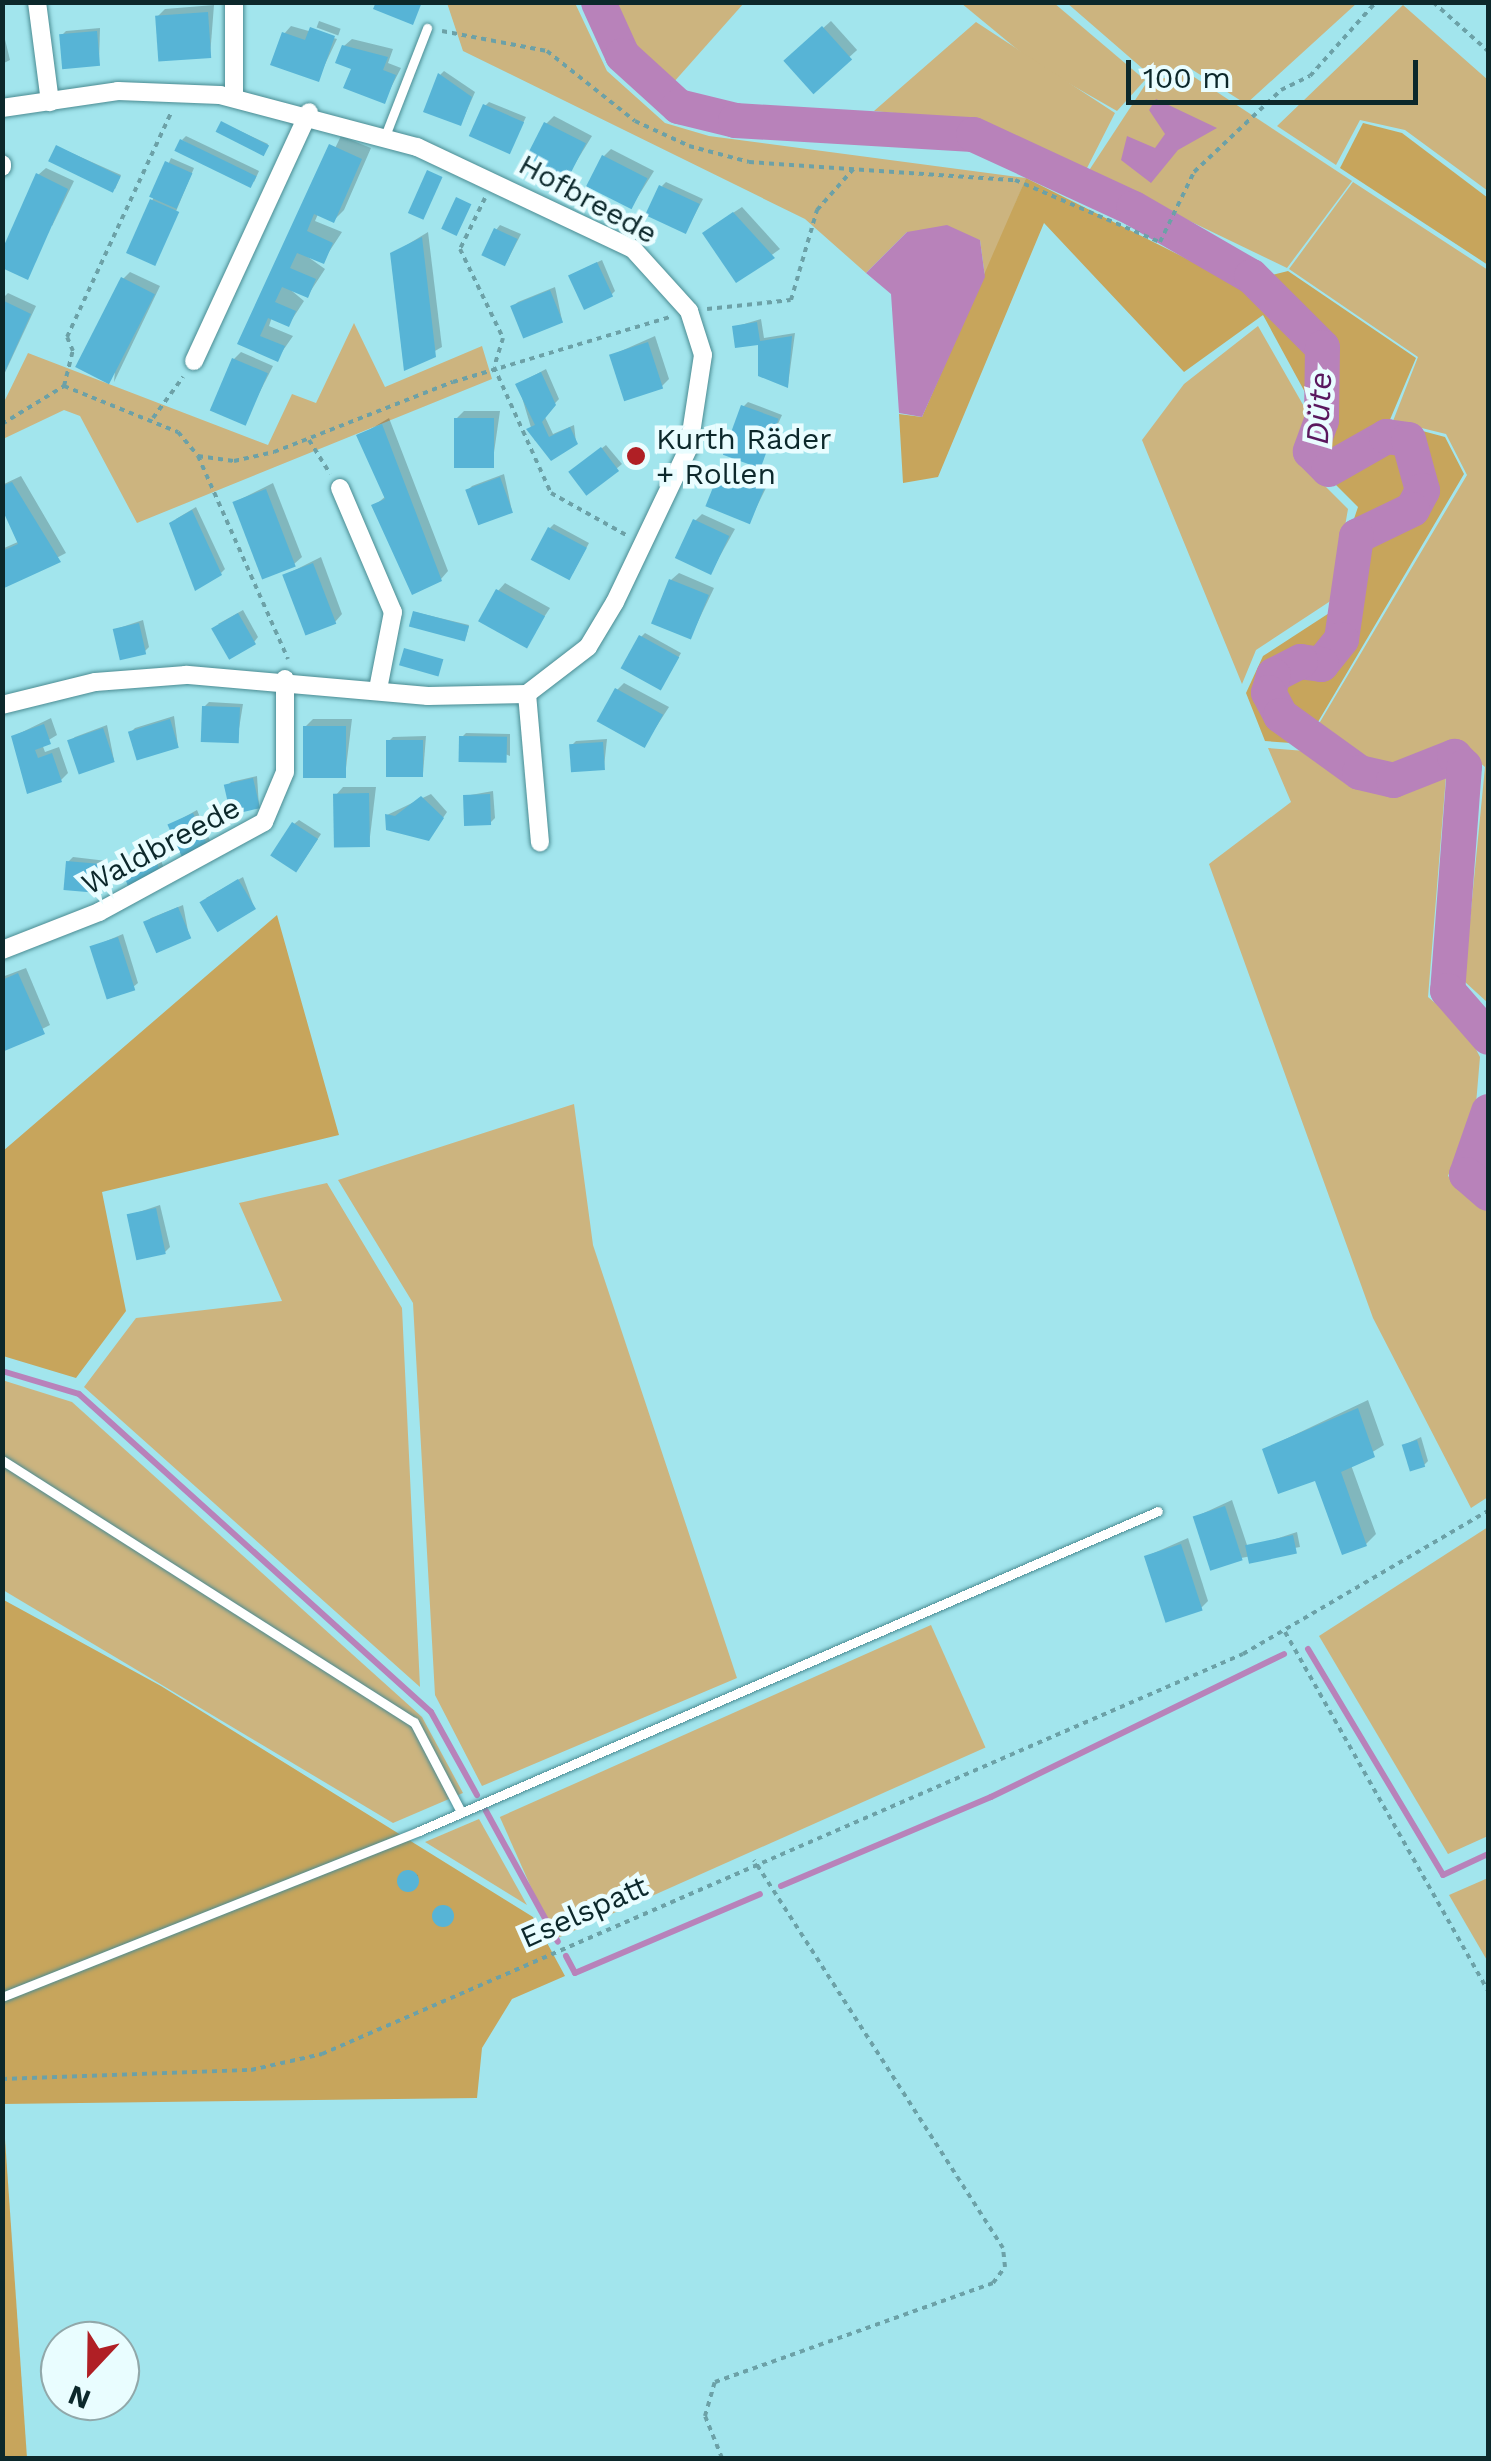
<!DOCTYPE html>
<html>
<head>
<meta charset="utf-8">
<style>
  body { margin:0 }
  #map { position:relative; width:1491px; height:2461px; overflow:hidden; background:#a2e5ed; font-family:"Work Sans",sans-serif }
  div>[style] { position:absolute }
  .green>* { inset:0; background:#ccb47f; transform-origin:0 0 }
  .forest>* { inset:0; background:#c7a55c }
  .water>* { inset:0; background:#b882ba }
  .shadow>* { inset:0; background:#0003; transform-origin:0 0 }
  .stream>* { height:6px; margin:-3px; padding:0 3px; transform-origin:3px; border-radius:3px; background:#b882ba }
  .river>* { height:35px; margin:-17.5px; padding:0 17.5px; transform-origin:17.5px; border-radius:17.5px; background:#b882ba }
  .building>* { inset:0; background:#57b4d6; transform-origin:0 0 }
  .round { border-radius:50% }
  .path>* { height:4px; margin-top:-2px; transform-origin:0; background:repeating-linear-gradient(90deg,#6ca1a7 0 5px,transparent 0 10px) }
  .roads { filter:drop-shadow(0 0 2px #4a8b92) drop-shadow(0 0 2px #4a8b92) }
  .lane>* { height:9px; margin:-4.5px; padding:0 4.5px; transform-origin:4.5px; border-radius:4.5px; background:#fff }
  .street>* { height:18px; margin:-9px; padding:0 9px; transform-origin:9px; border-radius:9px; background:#fff }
  .dots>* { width:28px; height:28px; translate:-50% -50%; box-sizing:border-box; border:5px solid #e9fdff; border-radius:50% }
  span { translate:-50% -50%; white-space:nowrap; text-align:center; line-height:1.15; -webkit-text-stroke:9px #e9fdff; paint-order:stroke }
  .street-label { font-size:30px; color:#0c282b }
  .poi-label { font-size:30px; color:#0c282b }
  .left { translate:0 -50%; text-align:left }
  .water-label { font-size:32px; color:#5a185e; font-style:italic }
  .frame { position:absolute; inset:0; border:5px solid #0c282b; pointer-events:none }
  .north { position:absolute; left:40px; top:2321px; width:100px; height:100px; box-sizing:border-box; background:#e9fdff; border:2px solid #91a8aa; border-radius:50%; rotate:202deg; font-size:28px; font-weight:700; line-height:40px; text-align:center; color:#0c282b }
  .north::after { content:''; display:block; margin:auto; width:35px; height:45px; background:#b01f25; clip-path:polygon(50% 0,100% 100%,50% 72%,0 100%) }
  .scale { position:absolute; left:1126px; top:60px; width:292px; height:45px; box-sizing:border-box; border:5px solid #0c282b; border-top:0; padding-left:12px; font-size:30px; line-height:35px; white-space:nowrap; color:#0c282b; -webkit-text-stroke:8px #e9fdff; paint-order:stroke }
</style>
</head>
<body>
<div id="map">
  <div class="green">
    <i style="clip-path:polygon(447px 3px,575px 3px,607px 71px,665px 123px,709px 136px,1026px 178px,985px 277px,980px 240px,907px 232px,866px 273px,805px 219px,463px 51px)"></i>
    <i style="clip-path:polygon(616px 3px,744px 3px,673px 83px,637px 48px)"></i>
    <i style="clip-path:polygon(961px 3px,1054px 3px,1145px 80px,1117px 111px,1035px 64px)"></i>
    <i style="clip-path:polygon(1067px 3px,1357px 3px,1246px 104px,1188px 67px,1150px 75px)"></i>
    <i style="clip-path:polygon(1403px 5px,1488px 80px,1488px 191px,1405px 130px,1360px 120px,1336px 165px,1277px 126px)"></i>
    <i style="clip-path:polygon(976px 22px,1115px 113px,1086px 170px,975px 121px,874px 111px)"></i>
    <i style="clip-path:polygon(1188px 73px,1352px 181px,1287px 268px,1088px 172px,1147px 82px)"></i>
    <i style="clip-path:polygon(1353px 182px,1488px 270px,1488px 1003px,1464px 981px,1485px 767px,1452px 739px,1387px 767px,1361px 761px,1317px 727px,1467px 475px,1446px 434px,1393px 421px,1418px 357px,1289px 269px)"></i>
    <i style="clip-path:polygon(354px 323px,385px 387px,482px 346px,492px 379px,137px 523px,80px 416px,64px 410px,3px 439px,3px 404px,28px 353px,268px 445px,292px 394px,316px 403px)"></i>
    <i style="clip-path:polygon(1258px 326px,1310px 417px,1296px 457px,1348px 509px,1332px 600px,1256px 650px,1242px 684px,1142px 440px,1184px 384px)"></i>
    <i style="clip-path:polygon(1268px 748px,1305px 751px,1350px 787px,1395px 798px,1446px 776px,1428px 997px,1465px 1028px,1480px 1057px,1476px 1104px,1448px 1176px,1488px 1211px,1488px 1497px,1471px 1508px,1373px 1318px,1209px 864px,1291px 802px)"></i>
    <i style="clip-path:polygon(574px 1104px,593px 1245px,737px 1678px,482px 1786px,435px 1695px,413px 1303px,338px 1180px)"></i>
    <i style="clip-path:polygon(327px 1183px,402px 1308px,420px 1687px,84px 1387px,136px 1318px,282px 1301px,239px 1203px)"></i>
    <i style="clip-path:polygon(2px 1380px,72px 1402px,422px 1717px,463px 1793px,393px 1823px,3px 1590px)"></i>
    <i style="clip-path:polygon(1488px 1527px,1488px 1836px,1448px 1854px,1319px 1636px)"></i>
    <i style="left:931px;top:1625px;width:134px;height:472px;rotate:66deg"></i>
    <i style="clip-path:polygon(479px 1819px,527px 1905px,425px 1842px)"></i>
    <i style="clip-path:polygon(1488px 1878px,1488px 1962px,1449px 1895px)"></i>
  </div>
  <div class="forest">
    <i style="clip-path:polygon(1363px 123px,1402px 133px,1488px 198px,1488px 265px,1340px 168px)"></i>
    <i style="clip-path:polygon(1026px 178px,1237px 284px,1288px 271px,1416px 358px,1389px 422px,1445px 437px,1464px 474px,1305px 744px,1265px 741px,1246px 693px,1263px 656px,1340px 606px,1341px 557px,1358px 507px,1305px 454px,1319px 418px,1263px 315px,1184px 372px,1044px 223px,938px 477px,903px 483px,899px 414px,922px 417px)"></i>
    <i style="clip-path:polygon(277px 915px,339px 1135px,102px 1192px,126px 1311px,76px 1378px,3px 1356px,3px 1151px)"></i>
    <i style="clip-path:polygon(2px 1599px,161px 1686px,533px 1917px,565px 1976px,512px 1999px,482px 2048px,477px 2098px,3px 2104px)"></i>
    <i style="clip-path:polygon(2px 2110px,3px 2110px,27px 2458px,3px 2458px)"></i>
  </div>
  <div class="water">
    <i style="clip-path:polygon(1156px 99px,1217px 128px,1178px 150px,1151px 183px,1121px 160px,1127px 136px,1155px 148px,1165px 134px,1149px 110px)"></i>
    <i style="clip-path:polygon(947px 225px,980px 240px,985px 277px,922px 417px,899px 413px,891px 294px,866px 273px,907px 232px)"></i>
  </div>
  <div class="shadow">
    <i style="clip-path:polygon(214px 5px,210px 56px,158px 16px,165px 9px)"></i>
    <i style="left:319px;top:21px;width:23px;height:7px;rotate:20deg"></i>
    <i style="left:831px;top:21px;width:39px;height:60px;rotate:48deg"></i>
    <i style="clip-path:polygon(291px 26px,337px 39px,318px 79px,284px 34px)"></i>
    <i style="clip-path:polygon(2px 27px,10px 60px,2px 64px)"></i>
    <i style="clip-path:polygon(100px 28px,99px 63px,62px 35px,66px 31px)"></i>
    <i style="clip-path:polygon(352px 39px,393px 49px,388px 63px,401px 68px,384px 101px,354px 67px,344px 46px)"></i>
    <i style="clip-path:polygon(444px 71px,475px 92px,461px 124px,440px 75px)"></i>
    <i style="clip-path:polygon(489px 102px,526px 117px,510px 150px,485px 106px)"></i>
    <i style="clip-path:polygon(554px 116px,592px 136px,568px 175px,546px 124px)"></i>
    <i style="clip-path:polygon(223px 123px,268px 144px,264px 152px)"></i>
    <i style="clip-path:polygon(186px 136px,259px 171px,254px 182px,182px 140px)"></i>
    <i style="clip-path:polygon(341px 136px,371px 148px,344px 210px,334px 220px,318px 214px,315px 221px,342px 232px,323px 261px,301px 252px,325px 269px,308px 295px,286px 286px,304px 301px,289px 324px,272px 317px,269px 326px,293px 336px,277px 359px,240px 343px)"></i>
    <i style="clip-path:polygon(58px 147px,121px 175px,115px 189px)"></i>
    <i style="clip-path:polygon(611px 149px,654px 171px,632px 206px,604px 156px)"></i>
    <i style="clip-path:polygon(171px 158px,194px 168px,155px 262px,152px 201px)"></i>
    <i style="clip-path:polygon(46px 168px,74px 181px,52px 226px,38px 175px)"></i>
    <i style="clip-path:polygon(666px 182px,703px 199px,686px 231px,662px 186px)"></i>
    <i style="clip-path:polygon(742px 207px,780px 249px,737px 280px,713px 226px)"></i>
    <i style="clip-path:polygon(500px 225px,521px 234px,506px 263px,496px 230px)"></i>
    <i style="clip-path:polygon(428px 232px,442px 347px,406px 367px,392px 254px)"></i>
    <i style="clip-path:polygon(602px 260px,615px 291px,611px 295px,571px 275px)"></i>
    <i style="clip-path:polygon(130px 272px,160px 286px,114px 382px,123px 279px)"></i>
    <i style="clip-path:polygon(555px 287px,562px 320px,513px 306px,518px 302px)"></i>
    <i style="clip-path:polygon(8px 293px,36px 306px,2px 379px,2px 299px)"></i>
    <i style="clip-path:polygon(761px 319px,764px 338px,795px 333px,788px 385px,760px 342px,734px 327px)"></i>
    <i style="clip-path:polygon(655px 336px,669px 379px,661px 387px,612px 355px)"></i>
    <i style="clip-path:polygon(241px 352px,273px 366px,244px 423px,234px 359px)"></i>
    <i style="clip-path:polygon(546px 369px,559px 399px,544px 415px,553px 434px,574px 425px,576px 442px,535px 441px,518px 384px)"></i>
    <i style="clip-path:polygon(748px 402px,782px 415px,759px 466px,744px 406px)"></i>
    <i style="clip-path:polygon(464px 411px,500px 411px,492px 466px,456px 419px)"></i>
    <i style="clip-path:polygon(389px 418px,448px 571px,441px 579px,374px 506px,386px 496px,359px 436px)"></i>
    <i style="clip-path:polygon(606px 445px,622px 464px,588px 492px,577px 468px)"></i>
    <i style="clip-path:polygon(730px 464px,770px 480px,749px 522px,722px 471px)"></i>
    <i style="clip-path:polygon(504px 474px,512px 511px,468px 490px,472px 486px)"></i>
    <i style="clip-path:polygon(21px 476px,66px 553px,2px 586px,2px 549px,20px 541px,2px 485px)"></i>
    <i style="clip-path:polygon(273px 483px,302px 557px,294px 564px,235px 502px)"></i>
    <i style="clip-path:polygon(196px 507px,225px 569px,221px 573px,176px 519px)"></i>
    <i style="clip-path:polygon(702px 514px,735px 529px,711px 572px,695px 521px)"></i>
    <i style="clip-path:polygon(554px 524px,589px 543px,573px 573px,550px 528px)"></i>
    <i style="clip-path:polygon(321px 557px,342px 614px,335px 622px,285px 575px)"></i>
    <i style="clip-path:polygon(679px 573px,714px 588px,691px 636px,671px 580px)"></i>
    <i style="clip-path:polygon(505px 583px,550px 608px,526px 645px,498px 591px)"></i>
    <i style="clip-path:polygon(243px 610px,258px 637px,254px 642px,218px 624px)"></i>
    <i style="clip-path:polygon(415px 612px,469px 625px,466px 637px)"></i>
    <i style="clip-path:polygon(143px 620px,149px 647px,145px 651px,116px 629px)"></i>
    <i style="clip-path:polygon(645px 633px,681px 653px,664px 683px,641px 637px)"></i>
    <i style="clip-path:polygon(624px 683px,669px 707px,645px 744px,617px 690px)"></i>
    <i style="clip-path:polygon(209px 702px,243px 704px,237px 741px,204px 707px)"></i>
    <i style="clip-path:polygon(174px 716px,178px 746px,131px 732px,135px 728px)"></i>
    <i style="clip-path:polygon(51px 718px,57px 735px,42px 744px,45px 752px,59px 747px,68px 773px,61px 780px,14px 736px)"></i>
    <i style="clip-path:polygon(313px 719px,352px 719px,345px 776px,305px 727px)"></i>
    <i style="clip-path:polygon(107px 725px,114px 760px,70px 741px,75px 737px)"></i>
    <i style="clip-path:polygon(466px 733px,510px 734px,510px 756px,462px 737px)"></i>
    <i style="clip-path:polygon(426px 736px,423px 774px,389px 741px,393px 737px)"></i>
    <i style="clip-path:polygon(607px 739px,604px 767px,572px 745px,576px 741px)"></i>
    <i style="clip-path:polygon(257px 776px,259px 806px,227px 786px,231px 782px)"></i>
    <i style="clip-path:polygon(343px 787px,376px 787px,369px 845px,336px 795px)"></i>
    <i style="clip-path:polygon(493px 791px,495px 818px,490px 823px,465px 796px)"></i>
    <i style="clip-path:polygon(431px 794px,447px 812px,432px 834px,387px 815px)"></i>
    <i style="clip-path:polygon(197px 810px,211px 843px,207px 847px,170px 825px)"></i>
    <i style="clip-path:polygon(299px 820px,321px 834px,300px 866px,294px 824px)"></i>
    <i style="left:155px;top:845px;width:26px;height:37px;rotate:69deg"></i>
    <i style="clip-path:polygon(73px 857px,107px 861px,100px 891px,68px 862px)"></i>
    <i style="clip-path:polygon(243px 877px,254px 907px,206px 898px)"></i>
    <i style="clip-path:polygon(183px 905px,189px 936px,146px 922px,151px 918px)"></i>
    <i style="clip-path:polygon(123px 934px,138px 983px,133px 987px,92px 947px)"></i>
    <i style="clip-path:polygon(26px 968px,50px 1025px,2px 1049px,2px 977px)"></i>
    <i style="clip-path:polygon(160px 1205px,170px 1247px,165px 1252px,130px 1215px)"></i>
    <i style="clip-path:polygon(1368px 1400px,1384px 1445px,1351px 1465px,1376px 1534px,1366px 1544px,1317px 1478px,1265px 1449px)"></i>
    <i style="clip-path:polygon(1421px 1437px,1428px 1461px,1424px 1465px,1404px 1445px)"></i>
    <i style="clip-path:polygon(1232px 1500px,1248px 1548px,1297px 1532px,1300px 1547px,1241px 1558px,1195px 1517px)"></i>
    <i style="clip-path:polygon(1188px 1538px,1208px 1601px,1201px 1608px,1147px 1556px)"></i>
    <i style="clip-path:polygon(405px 1872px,418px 1875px,415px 1886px,402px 1886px)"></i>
    <i style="clip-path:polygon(439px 1909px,452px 1910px,445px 1924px,437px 1922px)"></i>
  </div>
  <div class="stream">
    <i style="left:2px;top:1371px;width:80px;rotate:16.6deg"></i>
    <i style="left:79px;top:1394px;width:474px;rotate:42.1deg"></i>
    <i style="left:431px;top:1712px;width:95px;rotate:61deg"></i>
    <i style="left:1308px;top:1649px;width:263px;rotate:59.1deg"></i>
    <i style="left:1443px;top:1875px;width:50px;rotate:-25deg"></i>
    <i style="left:486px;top:1811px;width:149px;rotate:61.2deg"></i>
    <i style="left:781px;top:1886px;width:228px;rotate:-23deg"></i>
    <i style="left:991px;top:1797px;width:326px;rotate:-26deg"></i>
    <i style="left:566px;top:1956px;width:19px;rotate:62deg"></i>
    <i style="left:575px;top:1973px;width:201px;rotate:-23.1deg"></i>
  </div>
  <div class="river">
    <i style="left:598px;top:2px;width:58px;rotate:65.6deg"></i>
    <i style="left:622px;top:55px;width:76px;rotate:42.3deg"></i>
    <i style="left:678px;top:106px;width:59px;rotate:13.8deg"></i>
    <i style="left:735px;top:120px;width:238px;rotate:3.4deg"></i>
    <i style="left:973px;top:134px;width:176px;rotate:24.8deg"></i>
    <i style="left:1133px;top:208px;width:136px;rotate:30deg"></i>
    <i style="left:1251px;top:276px;width:100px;rotate:45deg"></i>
    <i style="left:1322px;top:347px;width:73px;rotate:90.8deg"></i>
    <i style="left:1321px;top:420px;width:33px;rotate:110deg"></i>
    <i style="left:1310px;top:451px;width:25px;rotate:45deg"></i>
    <i style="left:1328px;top:469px;width:67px;rotate:-29.6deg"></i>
    <i style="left:1386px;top:436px;width:22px;rotate:8deg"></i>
    <i style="left:1408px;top:439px;width:53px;rotate:74.6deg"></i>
    <i style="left:1422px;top:490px;width:21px;rotate:118deg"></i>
    <i style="left:1412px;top:509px;width:62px;rotate:154.3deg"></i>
    <i style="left:1356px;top:536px;width:104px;rotate:98.3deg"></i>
    <i style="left:1341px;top:639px;width:32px;rotate:129deg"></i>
    <i style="left:1321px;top:664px;width:21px;rotate:-172deg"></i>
    <i style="left:1300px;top:661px;width:30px;rotate:153deg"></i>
    <i style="left:1273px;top:675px;width:18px;rotate:106deg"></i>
    <i style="left:1268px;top:692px;width:26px;rotate:62deg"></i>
    <i style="left:1280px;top:715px;width:97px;rotate:35.8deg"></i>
    <i style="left:1359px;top:772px;width:35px;rotate:13deg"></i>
    <i style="left:1393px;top:780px;width:66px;rotate:-21.5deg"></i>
    <i style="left:1454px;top:756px;width:14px;rotate:45deg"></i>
    <i style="left:1464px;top:766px;width:225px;rotate:94.3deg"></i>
    <i style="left:1447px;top:990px;width:62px;rotate:48.9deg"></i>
    <i style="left:1488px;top:1111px;width:67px;rotate:109.2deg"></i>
    <i style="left:1466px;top:1174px;width:29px;rotate:41deg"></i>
  </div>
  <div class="building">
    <i style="clip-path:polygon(376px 2px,422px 2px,413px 25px,373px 9px)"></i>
    <i style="left:208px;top:12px;width:46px;height:53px;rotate:86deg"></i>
    <i style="left:822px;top:26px;width:45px;height:52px;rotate:48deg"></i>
    <i style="clip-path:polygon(310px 27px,335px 36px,319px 82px,270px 65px,282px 32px,305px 40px)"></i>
    <i style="left:97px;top:31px;width:35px;height:38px;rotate:85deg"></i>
    <i style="clip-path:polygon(342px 45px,388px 57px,383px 70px,396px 75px,385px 104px,343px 88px,351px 69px,335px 63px)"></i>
    <i style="clip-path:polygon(438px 73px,472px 97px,461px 126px,423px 112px)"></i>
    <i style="left:483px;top:104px;width:45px;height:35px;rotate:24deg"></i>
    <i style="left:221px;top:121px;width:54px;height:12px;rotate:27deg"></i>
    <i style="left:544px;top:122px;width:47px;height:39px;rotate:27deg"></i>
    <i style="left:180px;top:139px;width:85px;height:13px;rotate:26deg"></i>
    <i style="clip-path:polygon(329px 144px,362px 159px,334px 223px,314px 214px,307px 231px,333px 243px,324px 264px,297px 253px,290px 268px,316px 279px,308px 298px,282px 287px,275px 302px,296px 311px,289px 327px,268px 318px,260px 336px,285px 346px,278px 362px,237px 344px)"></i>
    <i style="left:56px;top:145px;width:72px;height:18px;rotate:26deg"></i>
    <i style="left:602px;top:155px;width:51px;height:35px;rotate:27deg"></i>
    <i style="left:165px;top:161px;width:30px;height:39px;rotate:24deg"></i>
    <i style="left:427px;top:170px;width:17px;height:47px;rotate:24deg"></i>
    <i style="clip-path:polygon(36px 173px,68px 189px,28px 280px,2px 268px,2px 250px)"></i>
    <i style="left:659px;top:185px;width:45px;height:33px;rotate:25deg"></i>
    <i style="left:456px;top:197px;width:17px;height:35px;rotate:25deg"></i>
    <i style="left:150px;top:199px;width:32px;height:59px;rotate:24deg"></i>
    <i style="clip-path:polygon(733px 212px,775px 258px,736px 283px,702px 233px)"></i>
    <i style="left:494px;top:228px;width:26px;height:30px;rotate:25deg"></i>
    <i style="clip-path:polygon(422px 237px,436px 357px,404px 371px,390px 253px)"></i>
    <i style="left:597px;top:262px;width:38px;height:32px;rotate:65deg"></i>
    <i style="left:121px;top:277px;width:38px;height:101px;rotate:27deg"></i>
    <i style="left:550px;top:290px;width:35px;height:43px;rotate:68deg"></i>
    <i style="clip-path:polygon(2px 300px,31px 314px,2px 378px)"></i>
    <i style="clip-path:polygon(757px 322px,760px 341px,792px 336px,788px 388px,758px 376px,758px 345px,735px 348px,732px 326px)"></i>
    <i style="left:648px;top:342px;width:49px;height:41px;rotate:72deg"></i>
    <i style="left:232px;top:358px;width:39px;height:57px;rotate:23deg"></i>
    <i style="clip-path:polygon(541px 372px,556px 405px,542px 422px,549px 437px,570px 427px,578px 444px,551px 461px,526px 429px,535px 425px,515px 384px)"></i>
    <i style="left:741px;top:405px;width:40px;height:53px;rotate:20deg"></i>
    <i style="left:454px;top:418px;width:40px;height:50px"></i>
    <i style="clip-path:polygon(382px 424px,442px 581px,412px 595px,371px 505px,385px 499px,356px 435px)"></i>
    <i style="left:601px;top:447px;width:30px;height:41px;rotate:53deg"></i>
    <i style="left:720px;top:470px;width:48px;height:39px;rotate:22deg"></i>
    <i style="left:500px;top:477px;width:38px;height:37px;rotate:70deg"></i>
    <i style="clip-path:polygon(12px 482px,61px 562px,2px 589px,2px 551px,18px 544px,2px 509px,2px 486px)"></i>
    <i style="left:266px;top:489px;width:83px;height:36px;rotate:69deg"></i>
    <i style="clip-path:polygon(192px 510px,222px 575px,195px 591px,169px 523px)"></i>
    <i style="left:693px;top:519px;width:40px;height:43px;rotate:25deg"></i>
    <i style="left:548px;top:527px;width:44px;height:37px;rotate:28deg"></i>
    <i style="left:313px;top:563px;width:65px;height:33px;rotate:69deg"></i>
    <i style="left:669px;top:579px;width:43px;height:48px;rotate:22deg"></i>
    <i style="left:496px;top:589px;width:56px;height:37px;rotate:29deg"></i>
    <i style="left:413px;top:611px;width:58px;height:16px;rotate:15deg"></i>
    <i style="left:238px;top:613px;width:36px;height:31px;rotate:60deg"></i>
    <i style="left:139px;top:623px;width:32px;height:27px;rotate:77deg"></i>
    <i style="left:639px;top:635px;width:46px;height:38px;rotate:29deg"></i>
    <i style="left:404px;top:648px;width:41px;height:18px;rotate:16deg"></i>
    <i style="left:615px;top:688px;width:55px;height:38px;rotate:29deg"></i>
    <i style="left:202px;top:706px;width:38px;height:36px;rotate:2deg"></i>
    <i style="left:170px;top:719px;width:30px;height:44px;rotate:73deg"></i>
    <i style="clip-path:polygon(44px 724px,51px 744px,35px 750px,38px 758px,52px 753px,62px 782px,27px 794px,11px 736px)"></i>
    <i style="left:303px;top:726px;width:43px;height:52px"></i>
    <i style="left:103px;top:728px;width:36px;height:38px;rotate:71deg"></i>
    <i style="left:459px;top:736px;width:48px;height:26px;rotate:1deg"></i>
    <i style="left:386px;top:740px;width:37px;height:37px"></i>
    <i style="left:603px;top:742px;width:28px;height:34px;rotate:86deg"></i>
    <i style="left:253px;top:778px;width:31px;height:30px;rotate:77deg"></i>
    <i style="left:369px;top:793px;width:54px;height:36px;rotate:89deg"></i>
    <i style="left:490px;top:794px;width:31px;height:27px;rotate:88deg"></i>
    <i style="clip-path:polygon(421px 796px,444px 818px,429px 841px,386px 830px,385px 814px,395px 816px)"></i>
    <i style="left:193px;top:813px;width:39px;height:28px;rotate:66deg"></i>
    <i style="left:292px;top:822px;width:31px;height:40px;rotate:33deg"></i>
    <i style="left:151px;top:847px;width:30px;height:35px;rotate:70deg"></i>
    <i style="left:66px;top:861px;width:38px;height:29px;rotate:5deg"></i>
    <i style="left:238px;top:879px;width:35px;height:45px;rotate:59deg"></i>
    <i style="left:178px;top:907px;width:34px;height:38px;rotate:67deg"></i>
    <i style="left:118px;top:937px;width:56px;height:30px;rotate:72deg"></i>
    <i style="clip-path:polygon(18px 973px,45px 1034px,2px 1052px,2px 980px)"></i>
    <i style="left:156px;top:1208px;width:47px;height:30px;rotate:78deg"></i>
    <i style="clip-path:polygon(1358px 1408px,1375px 1457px,1341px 1472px,1367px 1546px,1342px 1555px,1315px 1481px,1278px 1494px,1262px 1449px)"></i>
    <i style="left:1417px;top:1440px;width:28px;height:16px;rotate:73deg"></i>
    <i style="left:1225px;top:1506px;width:57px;height:34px;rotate:72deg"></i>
    <i style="left:1293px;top:1535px;width:19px;height:49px;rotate:78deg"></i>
    <i style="left:1181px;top:1544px;width:70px;height:39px;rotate:72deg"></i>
    <i class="round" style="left:397px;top:1870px;width:22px;height:22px"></i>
    <i class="round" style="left:432px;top:1905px;width:22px;height:22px"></i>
  </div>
  <div class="path">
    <i style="left:1433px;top:2px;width:74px;rotate:41.7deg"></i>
    <i style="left:442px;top:31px;width:107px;rotate:10.8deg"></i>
    <i style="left:547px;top:51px;width:112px;rotate:38.5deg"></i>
    <i style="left:635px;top:121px;width:60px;rotate:24.8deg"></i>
    <i style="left:689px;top:146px;width:62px;rotate:14.9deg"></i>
    <i style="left:749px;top:162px;width:267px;rotate:3.9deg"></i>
    <i style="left:1015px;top:180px;width:158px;rotate:23.2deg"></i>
    <i style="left:1160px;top:242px;width:78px;rotate:-64.1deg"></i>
    <i style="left:1194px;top:172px;width:120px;rotate:-43.3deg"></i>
    <i style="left:1281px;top:90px;width:32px;rotate:-26deg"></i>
    <i style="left:1310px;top:76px;width:99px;rotate:-48.3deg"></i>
    <i style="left:485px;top:198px;width:57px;rotate:116.1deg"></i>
    <i style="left:460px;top:249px;width:99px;rotate:64.2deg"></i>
    <i style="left:503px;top:338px;width:30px;rotate:107deg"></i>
    <i style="left:494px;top:367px;width:138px;rotate:65.7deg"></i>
    <i style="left:551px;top:493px;width:86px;rotate:29.2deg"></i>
    <i style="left:707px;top:309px;width:84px;rotate:-6.1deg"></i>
    <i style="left:791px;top:300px;width:94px;rotate:-73.9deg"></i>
    <i style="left:817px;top:210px;width:57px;rotate:-48.5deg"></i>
    <i style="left:64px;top:386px;width:36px;rotate:-76deg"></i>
    <i style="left:73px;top:351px;width:15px;rotate:-113deg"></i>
    <i style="left:67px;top:337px;width:247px;rotate:-65.1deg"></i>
    <i style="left:153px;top:418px;width:51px;rotate:-53.8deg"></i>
    <i style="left:2px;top:424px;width:73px;rotate:-31.5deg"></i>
    <i style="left:64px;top:386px;width:123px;rotate:22deg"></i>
    <i style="left:178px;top:432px;width:31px;rotate:50deg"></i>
    <i style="left:198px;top:456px;width:222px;rotate:66.1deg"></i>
    <i style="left:309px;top:440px;width:40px;rotate:58deg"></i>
    <i style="left:198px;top:456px;width:36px;rotate:8deg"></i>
    <i style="left:234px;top:461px;width:41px;rotate:-12.7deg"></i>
    <i style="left:274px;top:452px;width:192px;rotate:-21.4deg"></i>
    <i style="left:453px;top:382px;width:226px;rotate:-16.7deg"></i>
    <i style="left:1285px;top:1632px;width:412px;rotate:60.5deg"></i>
    <i style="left:2px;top:2079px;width:249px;rotate:-2.1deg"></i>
    <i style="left:251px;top:2070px;width:73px;rotate:-12.7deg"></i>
    <i style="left:322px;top:2054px;width:1004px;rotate:-23.48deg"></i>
    <i style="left:1243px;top:1654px;width:284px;rotate:-30.3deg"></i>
    <i style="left:722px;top:2458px;width:45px;rotate:-112deg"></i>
    <i style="left:705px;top:2416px;width:35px;rotate:-74deg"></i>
    <i style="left:715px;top:2382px;width:295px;rotate:-19.6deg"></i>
    <i style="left:993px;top:2283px;width:20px;rotate:-53deg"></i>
    <i style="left:1005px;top:2267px;width:19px;rotate:-96deg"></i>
    <i style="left:1003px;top:2248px;width:461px;rotate:-122.7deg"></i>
  </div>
  <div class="roads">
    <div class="lane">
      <i style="left:385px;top:136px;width:116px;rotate:-68.7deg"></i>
      <i style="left:2px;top:1460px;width:488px;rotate:32.5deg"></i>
      <i style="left:414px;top:1722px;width:102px;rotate:62.4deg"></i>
      <i style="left:2px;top:1997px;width:449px;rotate:-21.7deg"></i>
      <i style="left:419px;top:1831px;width:805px;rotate:-23.41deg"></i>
    </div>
    <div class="street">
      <i style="left:37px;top:2px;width:101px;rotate:82.6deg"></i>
      <i style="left:234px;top:2px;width:94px;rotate:90deg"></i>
      <i style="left:2px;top:108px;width:117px;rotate:-8.3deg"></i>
      <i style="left:118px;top:91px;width:102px;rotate:2.2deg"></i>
      <i style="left:220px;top:95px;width:204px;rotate:14.8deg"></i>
      <i style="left:417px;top:147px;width:239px;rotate:25.3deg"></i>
      <i style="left:633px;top:249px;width:84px;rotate:47.9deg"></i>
      <i style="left:689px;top:311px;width:46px;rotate:72.3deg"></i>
      <i style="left:703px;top:355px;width:93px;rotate:98.7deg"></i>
      <i style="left:689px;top:447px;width:172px;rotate:115.5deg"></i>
      <i style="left:615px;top:602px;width:52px;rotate:121deg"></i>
      <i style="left:588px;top:647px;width:77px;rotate:142.4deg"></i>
      <i style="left:527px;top:694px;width:99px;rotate:178.8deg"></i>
      <i style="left:428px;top:696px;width:243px;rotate:-175deg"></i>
      <i style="left:186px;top:675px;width:91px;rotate:175.6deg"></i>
      <i style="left:95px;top:682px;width:96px;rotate:166.1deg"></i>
      <i style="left:2px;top:164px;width:3px;rotate:90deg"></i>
      <i style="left:194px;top:361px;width:274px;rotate:-65.2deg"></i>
      <i style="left:340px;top:488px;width:135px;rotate:66.9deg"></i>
      <i style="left:393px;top:612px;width:78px;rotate:101deg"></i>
      <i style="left:527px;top:694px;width:149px;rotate:85deg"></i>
      <i style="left:2px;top:950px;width:104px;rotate:-21.4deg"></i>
      <i style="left:99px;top:912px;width:188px;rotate:-28.6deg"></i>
      <i style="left:264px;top:822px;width:54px;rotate:-67.2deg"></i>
      <i style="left:285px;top:772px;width:93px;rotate:-90deg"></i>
    </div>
  </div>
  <div class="dots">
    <i style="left:636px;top:456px;background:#b01f25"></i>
  </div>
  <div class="street-label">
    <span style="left:588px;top:199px;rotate:29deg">Hofbreede</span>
    <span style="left:161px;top:846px;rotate:-28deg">Waldbreede</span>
    <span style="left:584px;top:1912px;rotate:-24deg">Eselspatt</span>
  </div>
  <div class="poi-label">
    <span class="left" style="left:656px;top:456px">Kurth Räder<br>+ Rollen</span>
  </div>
  <div class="water-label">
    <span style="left:1319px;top:408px;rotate:-87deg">Düte</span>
  </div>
  <div class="frame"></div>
  <div class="north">N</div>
  <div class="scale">100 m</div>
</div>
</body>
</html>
